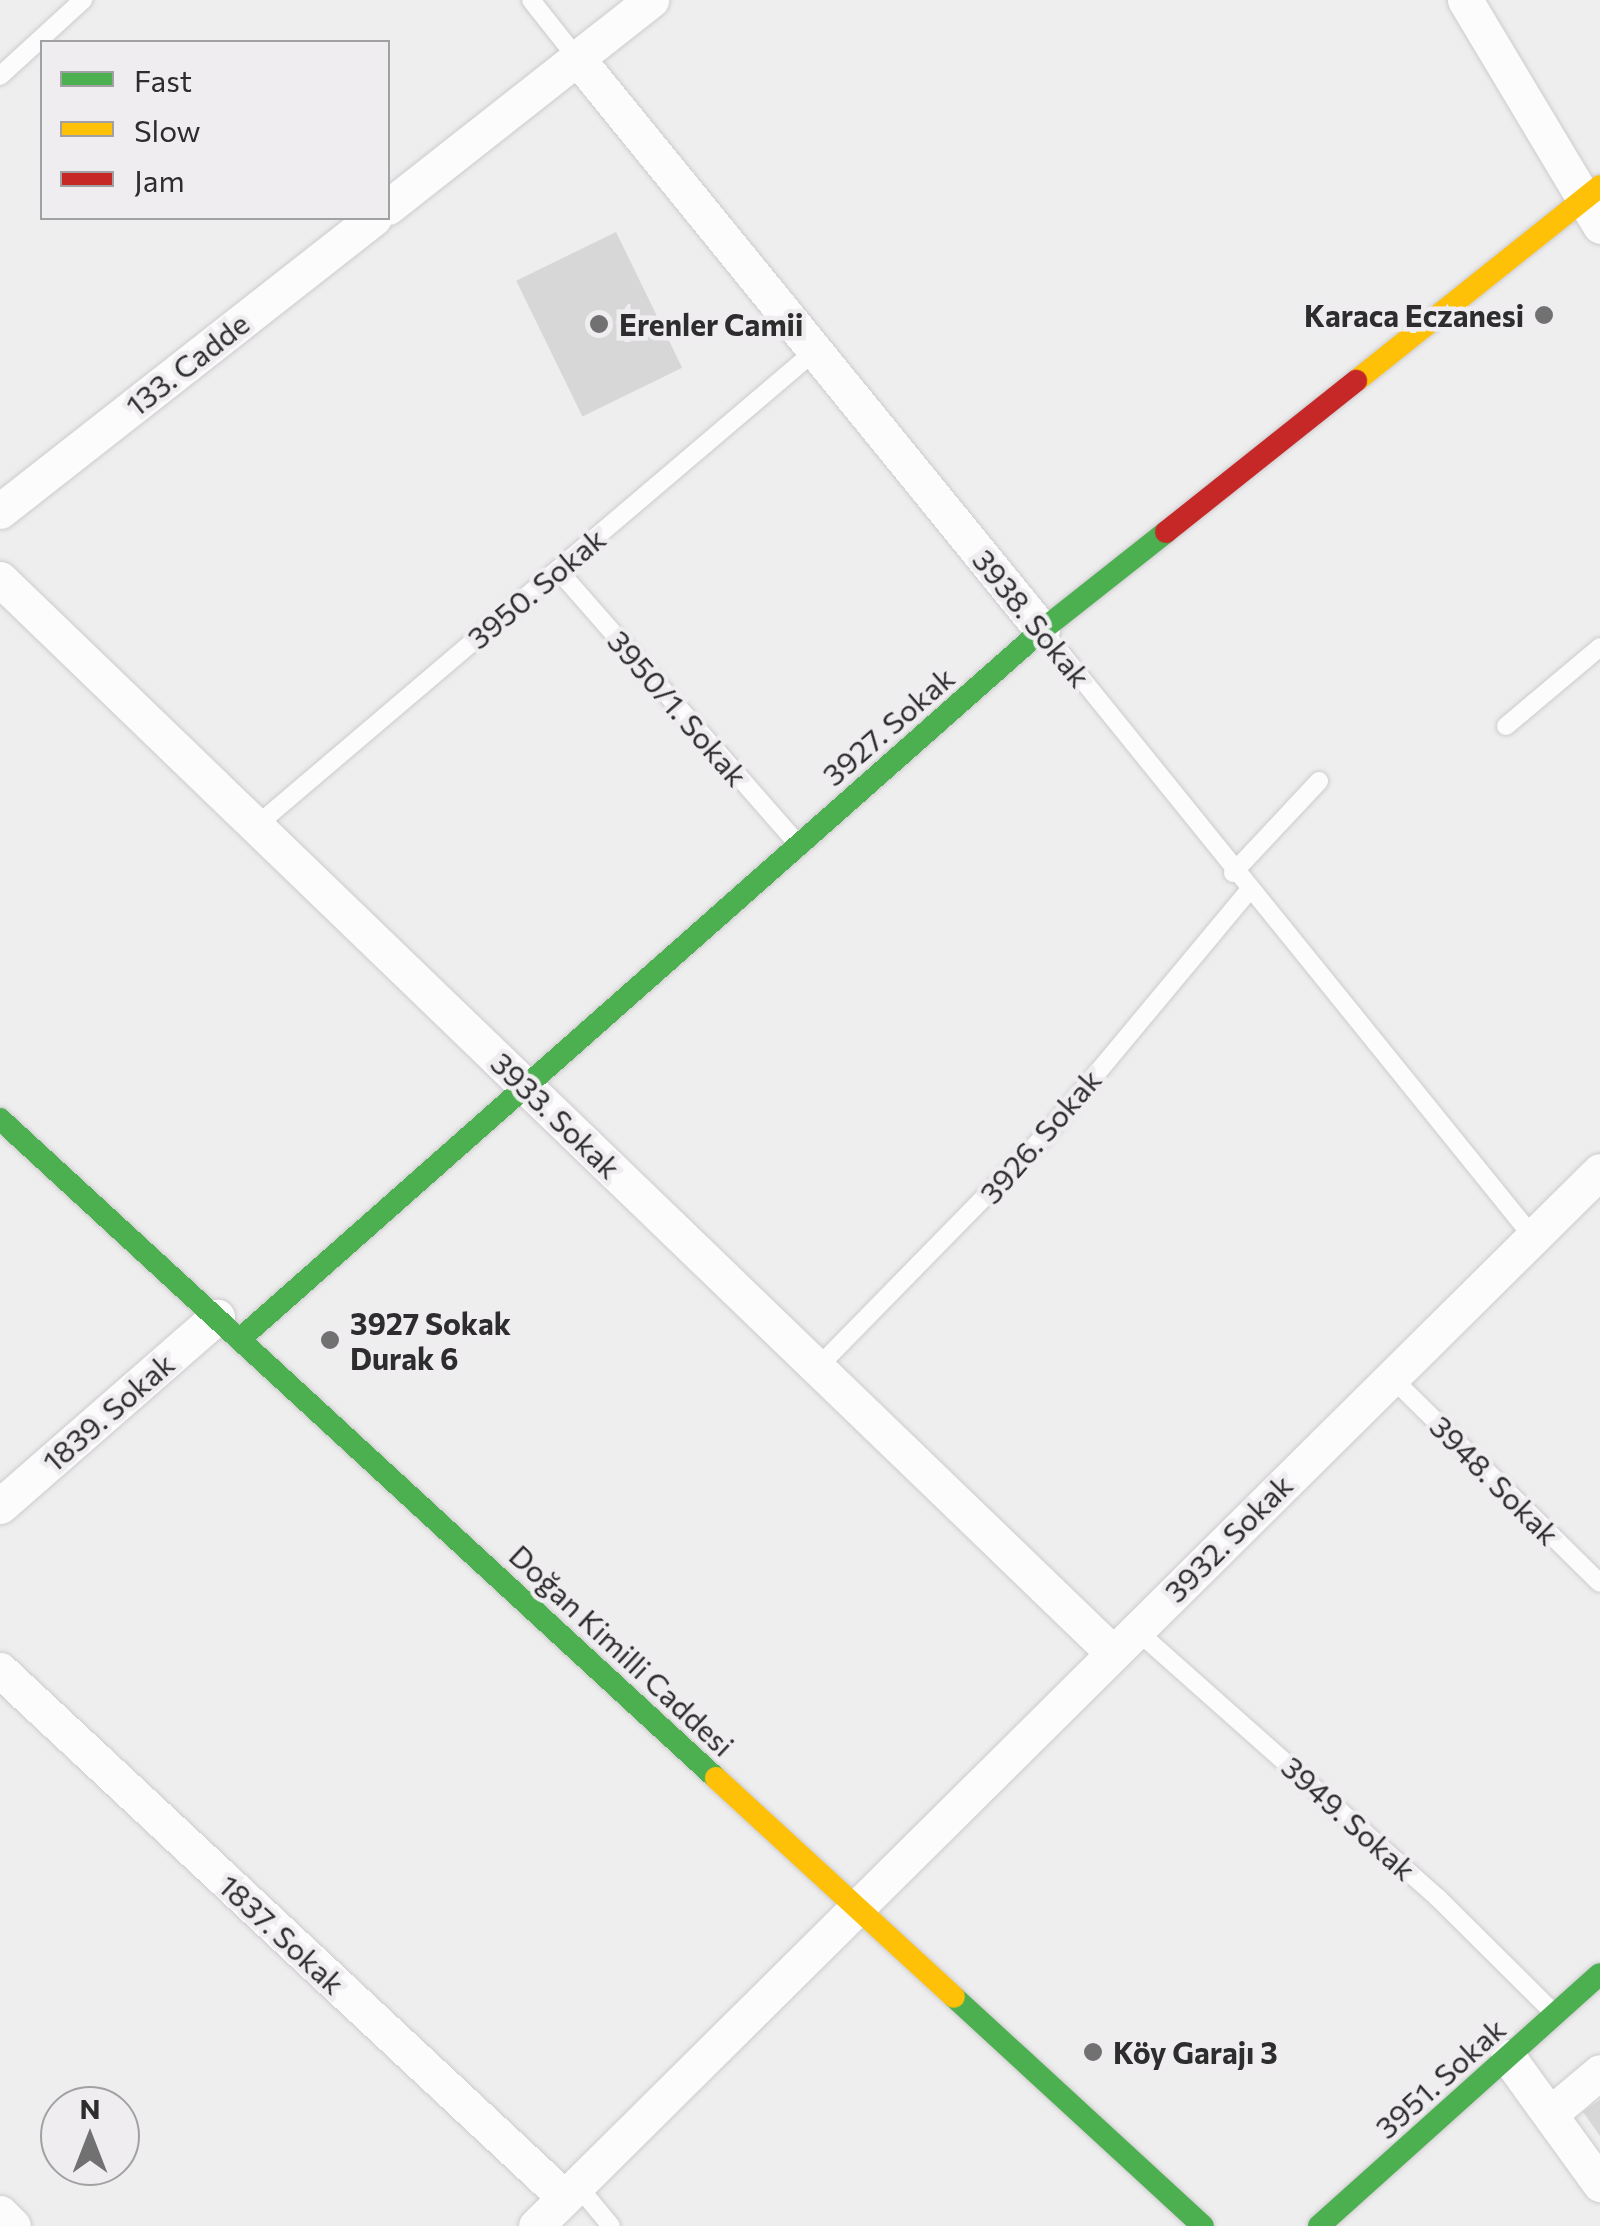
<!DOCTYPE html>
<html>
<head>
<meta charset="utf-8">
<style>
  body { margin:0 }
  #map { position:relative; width:1600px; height:2226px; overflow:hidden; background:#efeeef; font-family:Commissioner,sans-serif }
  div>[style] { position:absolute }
  .building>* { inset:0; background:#d7d7d7; transform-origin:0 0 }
  .roads { filter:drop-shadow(0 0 2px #cdcbcd) drop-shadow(0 0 2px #cdcbcd) }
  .lane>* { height:18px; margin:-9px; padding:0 9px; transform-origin:9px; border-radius:9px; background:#fdfcfd }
  .street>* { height:35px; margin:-17.5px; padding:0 17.5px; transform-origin:17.5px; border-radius:17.5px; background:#fdfcfd }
  .fast>* { height:22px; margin:-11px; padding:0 11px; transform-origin:11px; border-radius:11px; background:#4caf50 }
  .slow>* { height:22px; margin:-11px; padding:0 11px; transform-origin:11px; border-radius:11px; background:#ffc107 }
  .jam>* { height:22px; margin:-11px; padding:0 11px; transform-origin:11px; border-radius:11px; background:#c62828 }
  .dots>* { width:28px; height:28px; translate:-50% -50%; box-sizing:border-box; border:5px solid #efedf0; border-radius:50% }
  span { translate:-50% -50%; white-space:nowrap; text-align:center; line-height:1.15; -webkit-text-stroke:9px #efedf0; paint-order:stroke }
  .poi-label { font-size:30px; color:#2d2d2e; font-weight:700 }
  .right { translate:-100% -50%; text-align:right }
  .left { translate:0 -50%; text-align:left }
  .street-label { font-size:30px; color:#2d2d2e }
  .legend { position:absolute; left:40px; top:40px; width:350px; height:180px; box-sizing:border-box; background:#efedf0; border:2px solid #a1a0a2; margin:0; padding:12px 18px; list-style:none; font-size:30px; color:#2d2d2e }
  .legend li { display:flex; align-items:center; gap:20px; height:50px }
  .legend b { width:50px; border:2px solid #a1a0a2 }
  .north { position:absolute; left:40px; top:2086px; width:100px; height:100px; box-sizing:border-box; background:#efedf0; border:2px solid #a1a0a2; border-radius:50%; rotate:0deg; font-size:28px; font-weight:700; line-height:40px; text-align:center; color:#2d2d2e }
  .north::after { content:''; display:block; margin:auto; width:35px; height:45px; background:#717172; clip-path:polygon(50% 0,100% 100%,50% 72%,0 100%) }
</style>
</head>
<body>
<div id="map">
  <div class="building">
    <i style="left:616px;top:232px;width:151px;height:111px;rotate:64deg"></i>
    <i style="clip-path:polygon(1600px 2100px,1600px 2136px,1583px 2112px)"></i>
  </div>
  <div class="roads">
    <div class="lane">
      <i style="left:531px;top:0;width:74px;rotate:51.6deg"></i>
      <i style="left:0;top:76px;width:113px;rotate:-42.5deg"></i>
      <i style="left:558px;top:570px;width:364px;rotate:48.8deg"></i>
      <i style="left:1043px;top:631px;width:779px;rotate:51.04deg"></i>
      <i style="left:1506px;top:726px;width:123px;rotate:-40deg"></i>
      <i style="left:256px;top:826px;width:734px;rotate:-40.36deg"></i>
      <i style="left:1233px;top:873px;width:126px;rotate:-46.9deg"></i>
      <i style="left:818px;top:1367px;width:327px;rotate:-45.6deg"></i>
      <i style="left:1047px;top:1133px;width:314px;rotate:-50.2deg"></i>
      <i style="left:1391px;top:1377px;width:293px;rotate:44.6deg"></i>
      <i style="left:1135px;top:1629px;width:405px;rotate:41.6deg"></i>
      <i style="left:1438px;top:1898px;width:165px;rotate:44.8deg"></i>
      <i style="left:577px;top:2185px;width:53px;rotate:50.3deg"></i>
    </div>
    <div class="street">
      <i style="left:1465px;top:0;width:263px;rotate:59.1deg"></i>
      <i style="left:577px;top:58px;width:737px;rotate:50.89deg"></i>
      <i style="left:388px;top:207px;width:335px;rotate:-38.2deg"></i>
      <i style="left:0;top:511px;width:475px;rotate:-38.1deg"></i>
      <i style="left:0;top:579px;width:1545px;rotate:43.98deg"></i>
      <i style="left:0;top:1506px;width:288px;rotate:-41.1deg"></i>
      <i style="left:0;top:1670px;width:772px;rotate:43.06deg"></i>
      <i style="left:1508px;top:2057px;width:157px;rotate:54.1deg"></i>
      <i style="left:1550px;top:2114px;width:65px;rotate:-40deg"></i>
      <i style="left:0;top:2213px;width:18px;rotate:45deg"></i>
      <i style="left:536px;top:2226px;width:1498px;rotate:-44.76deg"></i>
    </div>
    <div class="fast">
      <i style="left:0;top:1119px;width:973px;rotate:42.63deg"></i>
      <i style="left:240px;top:1339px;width:1070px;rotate:-41.48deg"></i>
      <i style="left:1042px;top:630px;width:158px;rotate:-38.3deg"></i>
      <i style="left:954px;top:1997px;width:338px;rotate:42.6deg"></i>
      <i style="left:1319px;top:2226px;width:377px;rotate:-41.9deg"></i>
    </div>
    <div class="slow">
      <i style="left:1356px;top:381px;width:312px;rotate:-38.6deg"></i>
      <i style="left:716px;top:1778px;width:323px;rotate:42.6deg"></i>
    </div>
    <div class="jam">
      <i style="left:1166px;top:532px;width:243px;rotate:-38.5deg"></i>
    </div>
  </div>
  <div class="dots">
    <i style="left:1544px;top:315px;background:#717172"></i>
    <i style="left:599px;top:324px;background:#717172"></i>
    <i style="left:330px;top:1340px;background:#717172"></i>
    <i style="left:1093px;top:2052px;background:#717172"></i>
  </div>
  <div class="poi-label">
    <span class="right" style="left:1524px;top:315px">Karaca Eczanesi</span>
    <span class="left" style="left:619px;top:324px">Erenler Camii</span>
    <span class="left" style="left:350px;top:1340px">3927 Sokak<br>Durak 6</span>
    <span class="left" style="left:1113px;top:2052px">Köy Garajı 3</span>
  </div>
  <div class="street-label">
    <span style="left:187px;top:364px;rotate:-38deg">133. Cadde</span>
    <span style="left:536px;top:588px;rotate:-40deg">3950. Sokak</span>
    <span style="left:1032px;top:618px;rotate:51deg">3938. Sokak</span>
    <span style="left:678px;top:708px;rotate:49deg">3950/1. Sokak</span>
    <span style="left:888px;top:726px;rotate:-41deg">3927. Sokak</span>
    <span style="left:556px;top:1115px;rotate:44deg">3933. Sokak</span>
    <span style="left:1040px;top:1136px;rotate:-49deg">3926. Sokak</span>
    <span style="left:108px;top:1412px;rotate:-41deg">1839. Sokak</span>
    <span style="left:1495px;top:1480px;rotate:45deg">3948. Sokak</span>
    <span style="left:1228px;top:1538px;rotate:-45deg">3932. Sokak</span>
    <span style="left:622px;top:1650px;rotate:43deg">Doğan Kimilli Caddesi</span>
    <span style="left:1349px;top:1818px;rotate:42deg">3949. Sokak</span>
    <span style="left:282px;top:1934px;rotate:43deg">1837. Sokak</span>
    <span style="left:1440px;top:2078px;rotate:-42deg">3951. Sokak</span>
  </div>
  <ul class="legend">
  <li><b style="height:12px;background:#4caf50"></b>Fast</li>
  <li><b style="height:12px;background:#ffc107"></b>Slow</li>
  <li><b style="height:12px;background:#c62828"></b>Jam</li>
  </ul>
  <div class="north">N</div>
</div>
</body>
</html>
